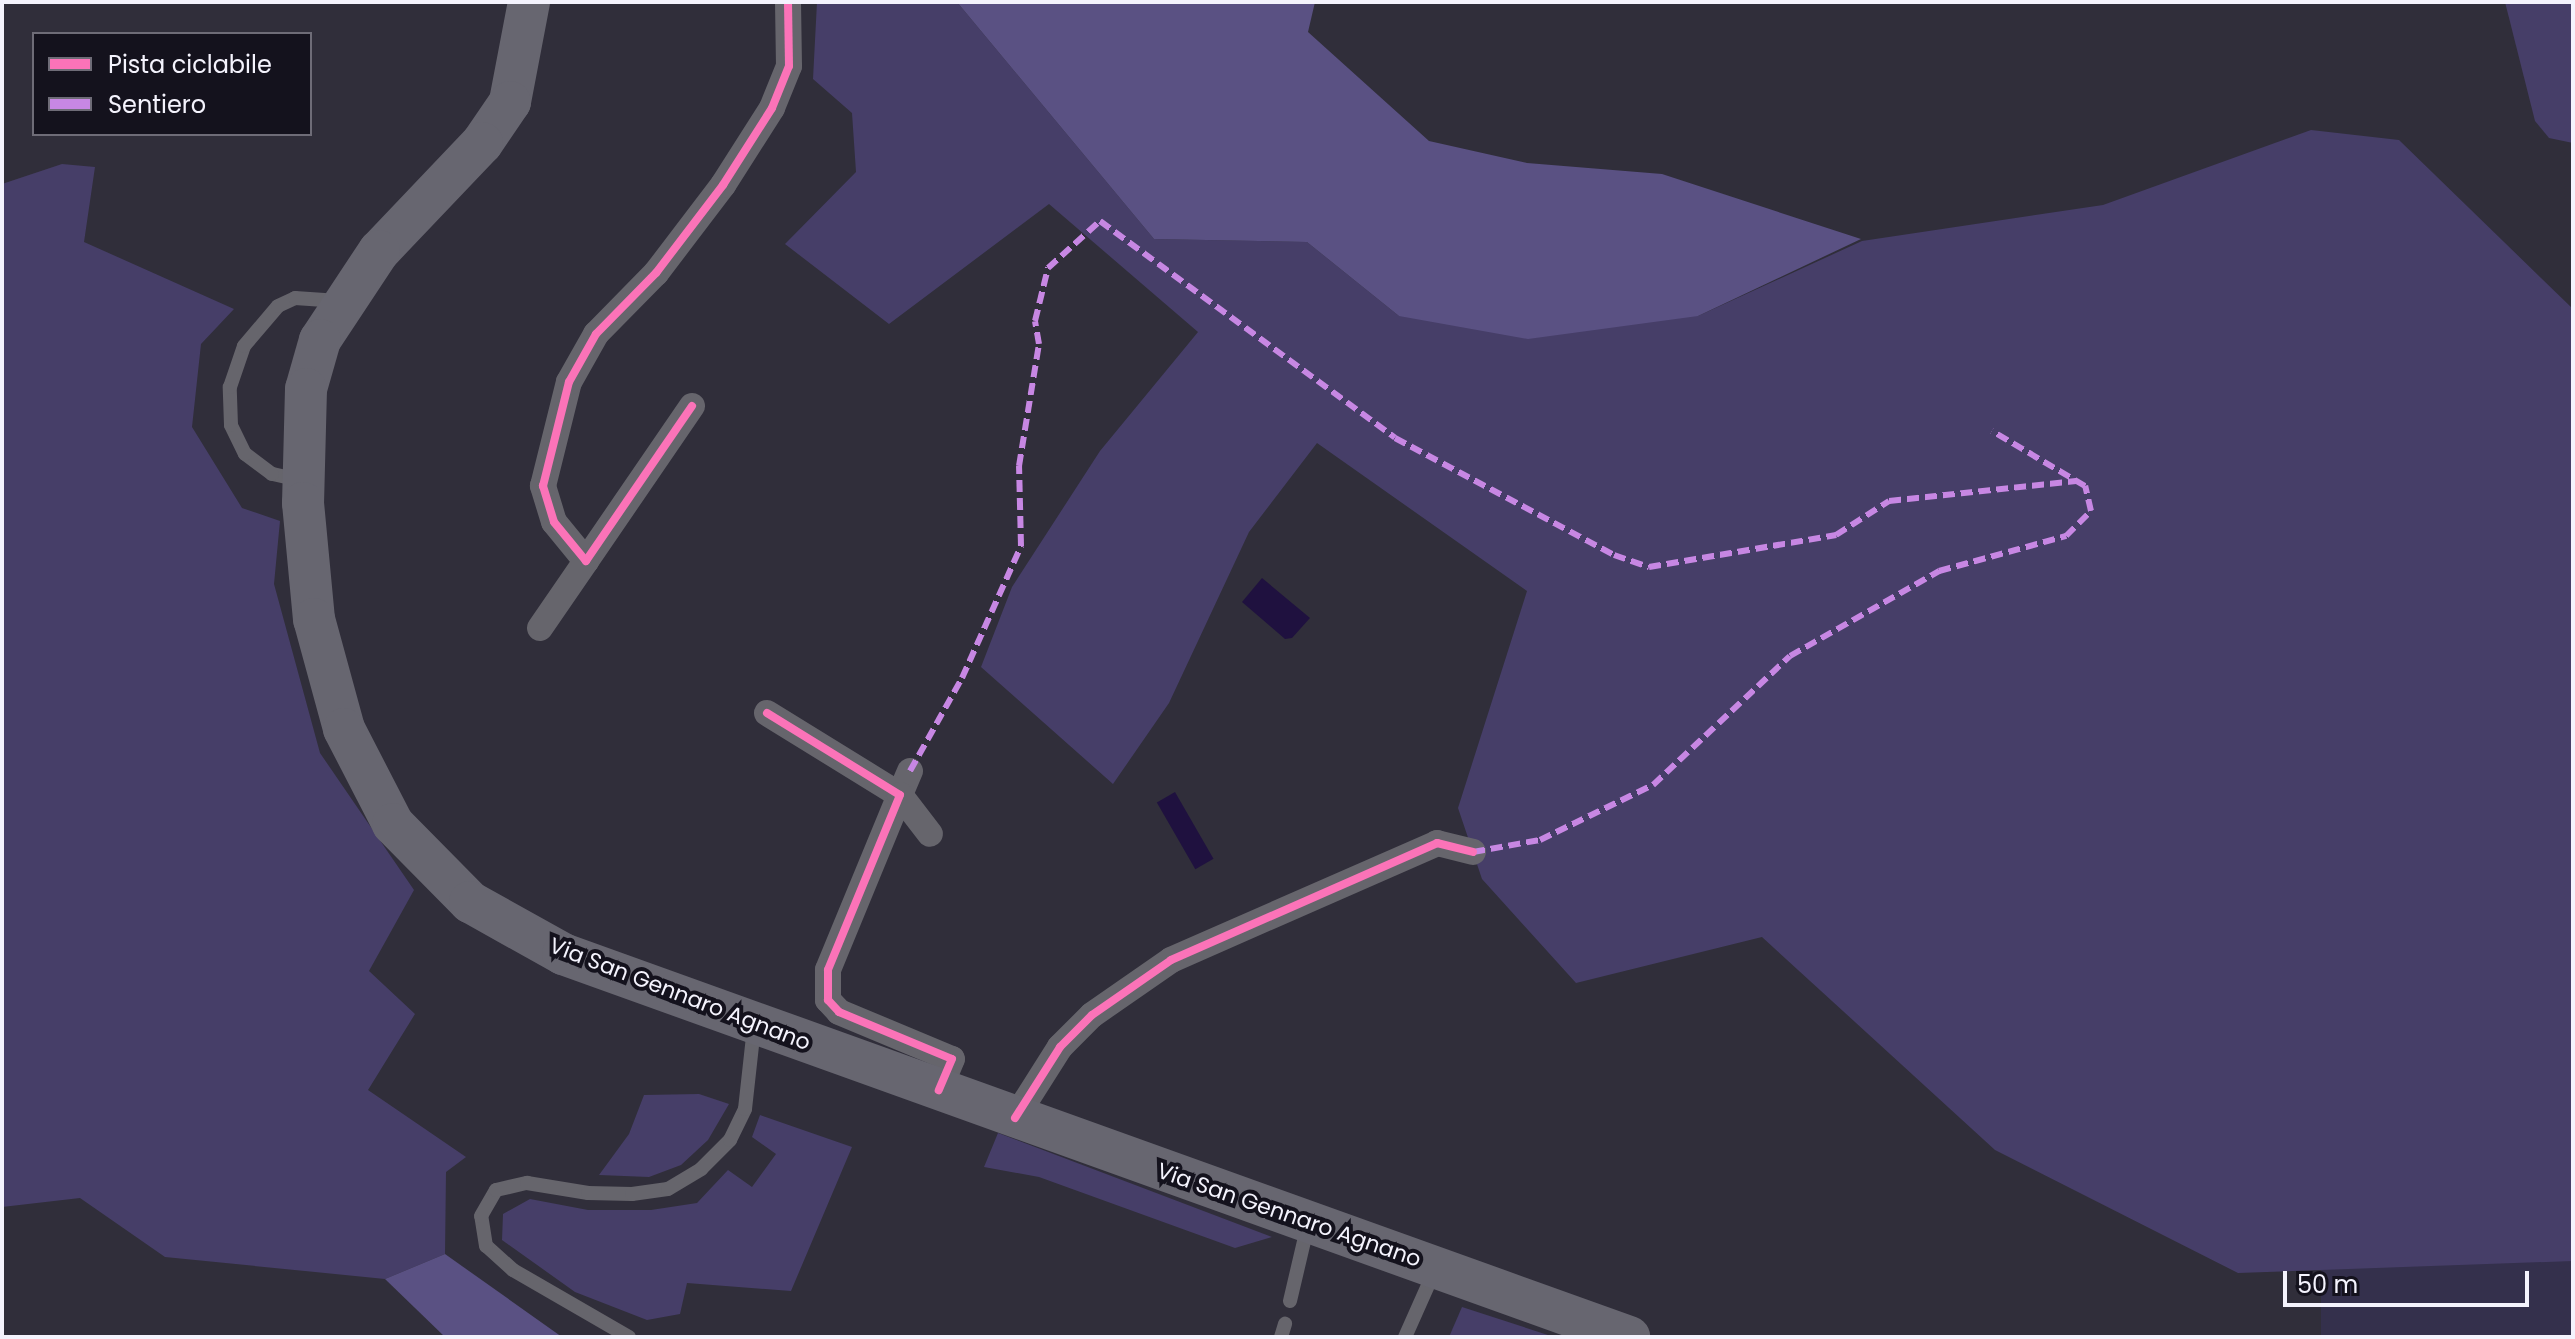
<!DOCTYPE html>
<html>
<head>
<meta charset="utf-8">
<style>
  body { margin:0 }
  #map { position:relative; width:2575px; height:1339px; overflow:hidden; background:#302e3a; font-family:Poppins,sans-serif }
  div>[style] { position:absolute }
  .built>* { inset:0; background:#34304c; transform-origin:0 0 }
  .green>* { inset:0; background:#463e68 }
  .forest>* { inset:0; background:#5a5183 }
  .water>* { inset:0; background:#1f113f; transform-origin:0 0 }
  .lane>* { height:14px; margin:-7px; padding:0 7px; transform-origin:7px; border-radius:7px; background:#66656c }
  .street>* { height:26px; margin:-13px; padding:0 13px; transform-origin:13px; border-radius:13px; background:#66656c }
  .primary>* { height:42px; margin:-21px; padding:0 21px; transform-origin:21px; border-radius:21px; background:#676670 }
  .quiet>* { height:6px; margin-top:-3px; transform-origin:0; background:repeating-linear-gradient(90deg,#c787e3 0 12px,transparent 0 18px) }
  .cycleway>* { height:8px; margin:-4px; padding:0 4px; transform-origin:4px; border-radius:4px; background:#fb73b8 }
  span { translate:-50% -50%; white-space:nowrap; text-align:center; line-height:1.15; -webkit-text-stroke:8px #14121d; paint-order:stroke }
  .street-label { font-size:22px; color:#f4f3fd }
  .frame { position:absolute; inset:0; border:4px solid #f4f3fd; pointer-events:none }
  .legend { position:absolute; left:32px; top:32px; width:280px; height:104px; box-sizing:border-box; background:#14121d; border:2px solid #6e6c77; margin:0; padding:10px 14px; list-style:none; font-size:24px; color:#f4f3fd }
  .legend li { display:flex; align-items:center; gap:16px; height:40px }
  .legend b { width:40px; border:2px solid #6e6c77 }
  .scale { position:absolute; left:2283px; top:1271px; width:246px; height:36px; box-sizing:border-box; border:4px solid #f4f3fd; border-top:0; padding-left:10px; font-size:24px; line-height:28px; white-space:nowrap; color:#f4f3fd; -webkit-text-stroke:6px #14121d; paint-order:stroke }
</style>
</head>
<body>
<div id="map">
  <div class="built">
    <i style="left:2573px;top:1261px;width:76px;height:252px;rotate:90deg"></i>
  </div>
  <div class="green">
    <i style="clip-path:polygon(817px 2px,957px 2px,1154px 239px,1307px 242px,1399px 316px,1698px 316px,1862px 241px,2103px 205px,2311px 130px,2399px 140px,2573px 309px,2573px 1261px,2238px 1273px,1995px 1150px,1762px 937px,1576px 983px,1482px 879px,1458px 808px,1527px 591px,1317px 443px,1249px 532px,1169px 703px,1113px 784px,981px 667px,1012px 587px,1100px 451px,1198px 332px,1049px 204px,889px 324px,785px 244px,856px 172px,852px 113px,813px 79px)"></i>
    <i style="clip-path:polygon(2505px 2px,2573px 2px,2573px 143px,2549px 138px,2535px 121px)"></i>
    <i style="clip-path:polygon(62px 164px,95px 167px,84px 242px,234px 309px,201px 344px,192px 427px,242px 508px,280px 521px,274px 584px,320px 753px,414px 890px,369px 971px,415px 1014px,368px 1090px,466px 1157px,446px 1172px,445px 1254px,385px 1279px,165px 1257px,80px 1198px,2px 1207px,2px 184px)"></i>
    <i style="clip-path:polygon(699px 1094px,729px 1104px,708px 1140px,681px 1165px,649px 1177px,599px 1175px,629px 1134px,644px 1095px)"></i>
    <i style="clip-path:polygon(760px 1115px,852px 1147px,791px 1291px,687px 1283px,680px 1314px,647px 1320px,575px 1292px,502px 1240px,503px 1214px,530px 1199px,588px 1210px,651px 1210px,697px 1203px,728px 1170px,752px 1187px,776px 1154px,752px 1137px)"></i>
    <i style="clip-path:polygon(998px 1133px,1272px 1237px,1235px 1248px,1039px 1177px,984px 1167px)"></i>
    <i style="clip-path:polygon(1462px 1307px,1554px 1337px,1449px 1337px)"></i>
  </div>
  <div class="forest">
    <i style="clip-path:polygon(957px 2px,1315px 2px,1308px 32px,1429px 141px,1527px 163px,1662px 174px,1861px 239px,1698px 316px,1528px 339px,1399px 316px,1307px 242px,1154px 239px)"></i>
    <i style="clip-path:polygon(445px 1254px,562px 1337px,445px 1337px,385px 1279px)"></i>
  </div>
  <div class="water">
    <i style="clip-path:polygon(1262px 578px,1310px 618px,1292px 638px,1285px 639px,1242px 602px)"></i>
    <i style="left:1175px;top:792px;width:77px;height:21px;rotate:60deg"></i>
  </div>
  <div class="lane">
    <i style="left:299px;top:480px;width:28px;rotate:-167deg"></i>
    <i style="left:272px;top:474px;width:34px;rotate:-143deg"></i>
    <i style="left:245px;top:454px;width:32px;rotate:-116deg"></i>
    <i style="left:231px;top:425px;width:38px;rotate:-92deg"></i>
    <i style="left:230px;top:387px;width:43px;rotate:-71.1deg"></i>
    <i style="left:244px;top:346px;width:52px;rotate:-49.6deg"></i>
    <i style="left:278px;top:306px;width:19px;rotate:-25deg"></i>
    <i style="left:295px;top:298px;width:44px;rotate:3.9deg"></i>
    <i style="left:1290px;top:1301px;width:79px;rotate:-76.8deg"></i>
    <i style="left:629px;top:1337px;width:134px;rotate:-150deg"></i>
    <i style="left:513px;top:1270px;width:36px;rotate:-138deg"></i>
    <i style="left:486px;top:1246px;width:30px;rotate:-99deg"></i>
    <i style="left:481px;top:1216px;width:30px;rotate:-60deg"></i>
    <i style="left:496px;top:1190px;width:32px;rotate:-13deg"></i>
    <i style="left:527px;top:1183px;width:62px;rotate:9.3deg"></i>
    <i style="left:588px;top:1193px;width:44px;rotate:1.3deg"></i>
    <i style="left:632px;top:1194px;width:36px;rotate:-8deg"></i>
    <i style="left:668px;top:1189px;width:39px;rotate:-31deg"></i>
    <i style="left:701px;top:1169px;width:41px;rotate:-45deg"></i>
    <i style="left:730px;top:1140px;width:34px;rotate:-64deg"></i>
    <i style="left:745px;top:1109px;width:81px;rotate:-83.7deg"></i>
    <i style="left:1281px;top:1337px;width:14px;rotate:-73deg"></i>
    <i style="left:1405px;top:1337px;width:71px;rotate:-66deg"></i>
  </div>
  <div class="street">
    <i style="left:692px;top:406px;width:188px;rotate:124.4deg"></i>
    <i style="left:586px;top:561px;width:50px;rotate:-129.4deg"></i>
    <i style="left:554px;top:522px;width:38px;rotate:-107deg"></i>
    <i style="left:543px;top:486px;width:107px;rotate:-76deg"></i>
    <i style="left:569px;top:382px;width:55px;rotate:-60.6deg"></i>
    <i style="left:596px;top:334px;width:86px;rotate:-45.5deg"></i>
    <i style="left:656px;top:273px;width:111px;rotate:-52.7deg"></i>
    <i style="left:723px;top:185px;width:91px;rotate:-57.5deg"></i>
    <i style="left:772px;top:108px;width:45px;rotate:-68deg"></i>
    <i style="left:789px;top:66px;width:64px;rotate:-90.9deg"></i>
    <i style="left:540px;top:628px;width:81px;rotate:-55.5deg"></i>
    <i style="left:767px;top:713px;width:156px;rotate:31.7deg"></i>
    <i style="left:900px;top:795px;width:189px;rotate:112.4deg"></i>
    <i style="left:828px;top:970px;width:30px;rotate:90deg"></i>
    <i style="left:828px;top:1000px;width:16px;rotate:47deg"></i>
    <i style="left:839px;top:1012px;width:122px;rotate:22.6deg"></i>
    <i style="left:952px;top:1059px;width:34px;rotate:113deg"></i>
    <i style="left:910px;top:771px;width:26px;rotate:113deg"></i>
    <i style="left:900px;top:795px;width:49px;rotate:52.4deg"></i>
    <i style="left:1015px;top:1118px;width:84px;rotate:-57.6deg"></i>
    <i style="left:1060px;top:1047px;width:45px;rotate:-45deg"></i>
    <i style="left:1092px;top:1015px;width:96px;rotate:-34.8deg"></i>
    <i style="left:1171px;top:960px;width:291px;rotate:-23.7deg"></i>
    <i style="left:1437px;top:843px;width:37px;rotate:14deg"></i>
  </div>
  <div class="primary">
    <i style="left:529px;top:2px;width:102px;rotate:100.8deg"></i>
    <i style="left:510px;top:102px;width:50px;rotate:124.3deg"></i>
    <i style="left:482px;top:143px;width:149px;rotate:133.6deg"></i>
    <i style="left:379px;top:251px;width:107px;rotate:123.5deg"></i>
    <i style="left:320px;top:340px;width:51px;rotate:105.9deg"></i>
    <i style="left:306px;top:389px;width:114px;rotate:91.5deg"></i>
    <i style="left:303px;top:503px;width:117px;rotate:84.6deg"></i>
    <i style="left:314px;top:619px;width:114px;rotate:74.7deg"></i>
    <i style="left:344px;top:729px;width:107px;rotate:62.7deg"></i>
    <i style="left:393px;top:824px;width:110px;rotate:45.4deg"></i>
    <i style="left:470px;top:902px;width:107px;rotate:29.2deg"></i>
    <i style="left:563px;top:954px;width:1133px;rotate:19.76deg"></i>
  </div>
  <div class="quiet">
    <i style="left:910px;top:771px;width:107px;rotate:-60.8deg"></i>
    <i style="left:962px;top:678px;width:145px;rotate:-65.9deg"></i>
    <i style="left:1021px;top:546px;width:80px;rotate:-91.4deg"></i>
    <i style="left:1019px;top:466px;width:124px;rotate:-80.7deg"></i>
    <i style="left:1039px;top:344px;width:23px;rotate:-100deg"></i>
    <i style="left:1035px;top:321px;width:55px;rotate:-76.2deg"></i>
    <i style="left:1048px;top:268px;width:70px;rotate:-42.1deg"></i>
    <i style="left:1100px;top:221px;width:366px;rotate:36.3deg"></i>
    <i style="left:1395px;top:438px;width:248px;rotate:28.1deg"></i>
    <i style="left:1614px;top:555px;width:37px;rotate:19deg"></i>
    <i style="left:1649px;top:567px;width:190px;rotate:-9.7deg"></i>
    <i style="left:1836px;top:535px;width:63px;rotate:-32.7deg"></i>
    <i style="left:1889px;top:501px;width:188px;rotate:-6.1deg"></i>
    <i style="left:1473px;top:852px;width:68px;rotate:-10.2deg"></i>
    <i style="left:1540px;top:840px;width:126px;rotate:-26deg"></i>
    <i style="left:1653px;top:785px;width:188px;rotate:-43.3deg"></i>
    <i style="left:1790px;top:656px;width:172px;rotate:-29.7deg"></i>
    <i style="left:1939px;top:571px;width:132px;rotate:-15.4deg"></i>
    <i style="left:2066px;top:536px;width:35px;rotate:-45deg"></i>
    <i style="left:2091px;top:511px;width:26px;rotate:-103deg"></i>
    <i style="left:2085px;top:486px;width:108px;rotate:-149.4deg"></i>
  </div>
  <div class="cycleway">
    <i style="left:692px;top:406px;width:188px;rotate:124.4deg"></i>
    <i style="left:586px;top:561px;width:50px;rotate:-129.4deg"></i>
    <i style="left:554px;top:522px;width:38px;rotate:-107deg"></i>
    <i style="left:543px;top:486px;width:107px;rotate:-76deg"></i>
    <i style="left:569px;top:382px;width:55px;rotate:-60.6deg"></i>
    <i style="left:596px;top:334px;width:86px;rotate:-45.5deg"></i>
    <i style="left:656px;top:273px;width:111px;rotate:-52.7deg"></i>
    <i style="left:723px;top:185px;width:91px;rotate:-57.5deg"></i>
    <i style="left:772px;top:108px;width:45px;rotate:-68deg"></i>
    <i style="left:789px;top:66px;width:64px;rotate:-90.9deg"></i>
    <i style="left:767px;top:713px;width:156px;rotate:31.7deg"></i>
    <i style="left:900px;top:795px;width:189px;rotate:112.4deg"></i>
    <i style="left:828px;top:970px;width:30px;rotate:90deg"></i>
    <i style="left:828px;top:1000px;width:16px;rotate:47deg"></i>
    <i style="left:839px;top:1012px;width:122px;rotate:22.6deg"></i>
    <i style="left:952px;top:1059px;width:34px;rotate:113deg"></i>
    <i style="left:1015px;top:1118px;width:84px;rotate:-57.6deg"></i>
    <i style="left:1060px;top:1047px;width:45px;rotate:-45deg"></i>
    <i style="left:1092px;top:1015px;width:96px;rotate:-34.8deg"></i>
    <i style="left:1171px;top:960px;width:291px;rotate:-23.7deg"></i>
    <i style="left:1437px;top:843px;width:37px;rotate:14deg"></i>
  </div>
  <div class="street-label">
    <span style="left:680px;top:994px;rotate:21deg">Via San Gennaro Agnano</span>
    <span style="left:1289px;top:1215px;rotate:19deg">Via San Gennaro Agnano</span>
  </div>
  <div class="frame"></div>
  <ul class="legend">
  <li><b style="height:10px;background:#fb73b8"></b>Pista ciclabile</li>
  <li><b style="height:10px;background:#c787e3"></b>Sentiero</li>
  </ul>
  <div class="scale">50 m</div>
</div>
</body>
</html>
